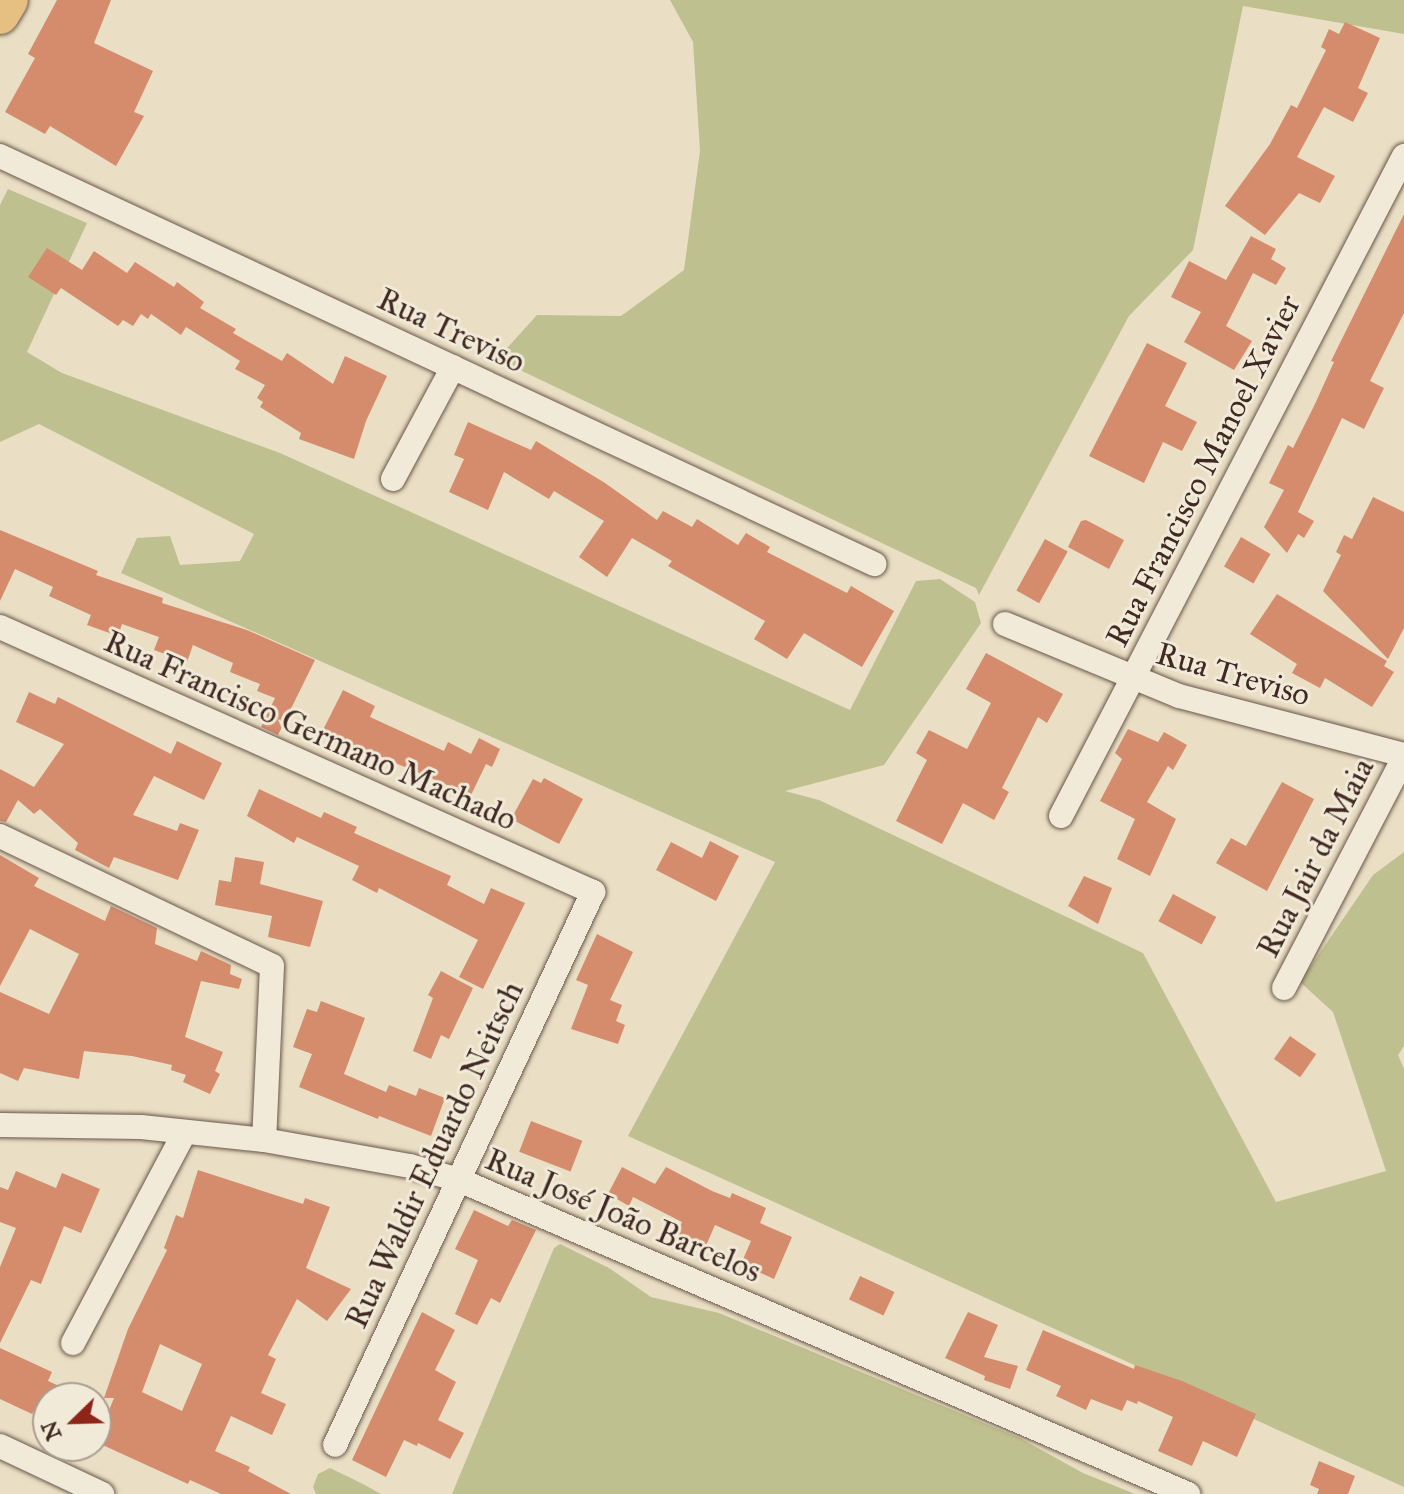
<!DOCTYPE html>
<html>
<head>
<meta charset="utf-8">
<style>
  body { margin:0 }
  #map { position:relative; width:1404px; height:1494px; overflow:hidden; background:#eadfc4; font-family:"IM FELL Great Primer",serif }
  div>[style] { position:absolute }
  .green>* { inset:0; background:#bfc08f }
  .building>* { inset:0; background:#d48c6d; transform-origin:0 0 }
  .roads { filter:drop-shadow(0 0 2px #6a564a) drop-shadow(0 0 2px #6a564a) }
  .street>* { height:24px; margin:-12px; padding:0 12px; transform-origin:12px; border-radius:12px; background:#f1ead9 }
  .primary>* { height:38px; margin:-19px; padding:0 19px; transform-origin:19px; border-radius:19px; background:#e5c082 }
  span { translate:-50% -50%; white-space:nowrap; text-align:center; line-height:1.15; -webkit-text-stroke:6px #f1ead9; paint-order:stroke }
  .street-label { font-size:32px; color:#3f2922 }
  .north { position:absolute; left:32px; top:1382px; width:80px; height:80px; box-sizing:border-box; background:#f1ead9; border:2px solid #aa9d90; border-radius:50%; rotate:247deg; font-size:22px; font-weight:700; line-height:32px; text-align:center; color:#3f2922 }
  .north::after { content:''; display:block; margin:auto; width:28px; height:36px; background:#8f2418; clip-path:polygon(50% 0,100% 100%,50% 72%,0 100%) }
</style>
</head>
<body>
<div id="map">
  <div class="green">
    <i style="clip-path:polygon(670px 0,1404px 0,1404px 34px,1243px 6px,1193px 250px,1129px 316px,979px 595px,976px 588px,497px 359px,537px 315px,621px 316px,684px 270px,700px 151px,693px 42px)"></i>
    <i style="clip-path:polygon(8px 189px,87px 223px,27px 352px,62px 373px,280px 453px,850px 710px,916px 581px,940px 579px,975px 602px,981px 623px,884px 765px,785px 791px,819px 800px,1143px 953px,1276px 1202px,1386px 1171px,1333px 1012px,1300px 982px,1373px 875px,1404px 852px,1404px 1046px,1398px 1055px,1404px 1069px,1404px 1487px,628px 1136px,775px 862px,121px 573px,137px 538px,170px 536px,180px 565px,240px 561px,254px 534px,39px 424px,0 442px,0 205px)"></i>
    <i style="clip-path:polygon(560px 1244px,609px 1268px,651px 1297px,719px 1313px,1020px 1438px,1083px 1473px,1135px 1494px,452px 1494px,554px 1248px)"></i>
    <i style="clip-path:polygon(330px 1468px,363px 1484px,381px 1494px,316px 1494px,313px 1487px,318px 1474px)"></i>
  </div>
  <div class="building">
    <i style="clip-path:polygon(57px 0,111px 0,94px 43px,153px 71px,134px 112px,144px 116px,116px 166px,50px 126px,45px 134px,5px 112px,35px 58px,28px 54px)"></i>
    <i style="clip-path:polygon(1345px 22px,1380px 38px,1358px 88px,1368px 93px,1353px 122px,1324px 107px,1297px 157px,1335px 176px,1320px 203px,1299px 193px,1265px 235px,1225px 206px,1270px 144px,1291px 105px,1297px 108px,1326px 50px,1321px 47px,1329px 29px,1339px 34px)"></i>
    <i style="clip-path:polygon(1404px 214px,1404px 313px,1370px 381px,1384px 388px,1364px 429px,1342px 418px,1298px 512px,1314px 521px,1304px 538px,1298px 534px,1287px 553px,1264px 527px,1284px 490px,1269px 483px,1288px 445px,1293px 448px,1315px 404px,1334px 362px,1331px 361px)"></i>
    <i style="clip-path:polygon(1251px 236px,1276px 249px,1271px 259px,1286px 268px,1276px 285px,1253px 273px,1226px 326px,1252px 341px,1234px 370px,1184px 342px,1201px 312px,1171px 297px,1189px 261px,1226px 280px)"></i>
    <i style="clip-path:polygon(47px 248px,82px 270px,94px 251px,127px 273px,135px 262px,174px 287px,177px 282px,204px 302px,200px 308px,236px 329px,233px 333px,282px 361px,287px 353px,333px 384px,345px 356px,387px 376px,366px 421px,354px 459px,299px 439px,301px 433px,260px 407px,263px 402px,257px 398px,265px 385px,235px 369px,240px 361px,186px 327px,181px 335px,151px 314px,148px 319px,141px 314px,133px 326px,123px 320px,118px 326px,61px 288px,56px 295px,28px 277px)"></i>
    <i style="clip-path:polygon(1147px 343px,1187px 363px,1165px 406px,1197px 422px,1182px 451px,1163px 442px,1144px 483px,1089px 456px)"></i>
    <i style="clip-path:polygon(468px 422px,531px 450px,536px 441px,605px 483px,657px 520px,663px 511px,692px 527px,697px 519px,738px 545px,746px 533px,770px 547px,767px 552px,847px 593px,851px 586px,894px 611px,862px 667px,804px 633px,787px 659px,754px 639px,765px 621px,668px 566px,672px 561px,632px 538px,607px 577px,579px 557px,604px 521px,554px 491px,549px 499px,504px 472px,488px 510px,449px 492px,464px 459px,454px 455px)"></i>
    <i style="clip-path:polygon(1373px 497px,1404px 512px,1404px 628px,1388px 659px,1323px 591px,1341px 555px,1336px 552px,1344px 535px,1352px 539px)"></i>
    <i style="clip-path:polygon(1086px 520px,1124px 540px,1109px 569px,1068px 547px,1081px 521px)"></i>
    <i style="clip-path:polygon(0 530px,98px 571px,96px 575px,163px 598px,162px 603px,247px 630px,315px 660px,278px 735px,261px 727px,275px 698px,257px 691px,260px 684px,230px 672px,233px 663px,193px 645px,187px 662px,154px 650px,159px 637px,122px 624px,118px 636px,87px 625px,91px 615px,49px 596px,53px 587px,15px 569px,0 601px)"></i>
    <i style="left:1241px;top:537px;width:34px;height:34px;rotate:30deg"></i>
    <i style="left:1045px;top:539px;width:26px;height:59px;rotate:29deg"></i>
    <i style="clip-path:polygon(1277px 594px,1387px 661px,1384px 666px,1394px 672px,1372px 707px,1325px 678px,1320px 688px,1292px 673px,1297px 664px,1250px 634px)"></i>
    <i style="clip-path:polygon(986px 653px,1063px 694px,1047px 723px,1038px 717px,1002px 788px,1009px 792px,994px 820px,963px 803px,942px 844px,896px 821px,927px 760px,916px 753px,929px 730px,967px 749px,991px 703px,966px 689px)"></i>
    <i style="clip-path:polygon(343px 690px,375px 706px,370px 717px,444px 751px,448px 742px,471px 754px,479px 738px,500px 749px,492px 767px,486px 764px,471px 795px,322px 732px)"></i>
    <i style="clip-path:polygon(29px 692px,55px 704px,58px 697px,171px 754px,177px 741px,222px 763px,204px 800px,154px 776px,133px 815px,177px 831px,180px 823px,199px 830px,178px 880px,114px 857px,109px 868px,75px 850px,78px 843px,40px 809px,34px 814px,18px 800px,6px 822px,0 821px,0 769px,34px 787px,64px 744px,16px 722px)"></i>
    <i style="clip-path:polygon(1128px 729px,1158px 742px,1164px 732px,1187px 745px,1173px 770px,1168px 766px,1147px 802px,1176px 819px,1150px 876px,1117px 859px,1135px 819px,1100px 801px,1122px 759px,1115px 753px)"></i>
    <i style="clip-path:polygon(544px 778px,583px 799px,559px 844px,511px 819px,533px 779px,541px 783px)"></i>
    <i style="clip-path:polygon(1282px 782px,1314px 799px,1267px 891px,1216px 863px,1231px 838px,1246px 846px)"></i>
    <i style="clip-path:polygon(259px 789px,321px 818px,324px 812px,357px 827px,354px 833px,451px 876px,447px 885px,484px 904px,491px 888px,525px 903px,483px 989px,459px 977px,478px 940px,379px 888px,377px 893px,352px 880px,359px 866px,297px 837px,294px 843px,247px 816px)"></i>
    <i style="clip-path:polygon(710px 841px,739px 856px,716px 901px,656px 870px,671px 842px,702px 858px)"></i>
    <i style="clip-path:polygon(0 855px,39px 878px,34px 886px,105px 921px,111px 906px,157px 928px,155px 944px,197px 961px,201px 951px,231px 965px,230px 974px,242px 979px,239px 989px,201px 981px,185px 1037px,223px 1052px,215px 1071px,220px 1074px,210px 1094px,183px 1082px,186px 1075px,171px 1070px,172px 1065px,132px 1056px,84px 1051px,79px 1079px,24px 1068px,18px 1081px,0 1073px,0 992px,49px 1014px,79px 954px,30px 929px,0 986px)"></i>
    <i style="clip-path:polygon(235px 857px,264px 862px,260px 884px,323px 901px,310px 947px,268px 937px,272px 916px,215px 905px,219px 880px,231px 882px)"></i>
    <i style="clip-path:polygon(1084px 876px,1112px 888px,1098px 924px,1068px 906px)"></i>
    <i style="left:1173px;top:894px;width:49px;height:31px;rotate:28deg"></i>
    <i style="clip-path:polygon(597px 934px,633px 952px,610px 1000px,622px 1005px,616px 1021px,625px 1025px,618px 1044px,571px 1029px,588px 985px,576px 980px)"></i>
    <i style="clip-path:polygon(441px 971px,473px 988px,449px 1039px,441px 1035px,431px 1059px,413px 1051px,433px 998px,428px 995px)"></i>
    <i style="clip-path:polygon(321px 1001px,365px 1018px,344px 1074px,386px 1092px,389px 1085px,416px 1096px,419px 1088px,445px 1098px,431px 1136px,379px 1116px,378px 1119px,299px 1087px,312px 1054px,293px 1047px,307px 1009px,317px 1012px)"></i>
    <i style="left:1290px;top:1036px;width:32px;height:28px;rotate:35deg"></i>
    <i style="left:531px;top:1121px;width:55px;height:33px;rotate:21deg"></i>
    <i style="clip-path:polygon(622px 1167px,655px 1184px,666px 1167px,712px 1191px,730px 1198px,732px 1193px,766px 1208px,760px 1223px,792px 1237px,774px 1279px,741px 1264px,751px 1241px,715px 1225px,705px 1248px,676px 1236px,682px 1222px,633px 1197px,629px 1206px,608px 1194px)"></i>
    <i style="clip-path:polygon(evenodd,198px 1170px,303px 1204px,305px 1198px,330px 1207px,306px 1268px,351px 1289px,327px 1321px,297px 1299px,268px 1355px,276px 1359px,261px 1393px,286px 1404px,272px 1435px,231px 1416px,215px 1451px,250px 1467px,248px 1471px,291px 1494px,221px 1494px,190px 1480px,188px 1484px,96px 1442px,114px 1398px,104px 1398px,128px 1329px,167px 1250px,164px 1248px,176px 1215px,183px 1218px,198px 1170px,160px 1344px,202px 1364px,182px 1411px,142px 1392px,160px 1344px)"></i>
    <i style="clip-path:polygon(16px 1171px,56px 1188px,62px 1173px,100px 1189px,81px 1233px,64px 1226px,41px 1284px,31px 1280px,0 1343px,0 1267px,16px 1228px,0 1222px,0 1187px,8px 1190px)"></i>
    <i style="clip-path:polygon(474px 1210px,508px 1226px,512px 1220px,536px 1230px,500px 1303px,491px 1298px,477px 1325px,455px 1314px,478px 1260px,455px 1249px)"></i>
    <i style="left:860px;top:1276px;width:38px;height:26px;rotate:25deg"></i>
    <i style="clip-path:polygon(422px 1312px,455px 1330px,435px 1370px,456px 1382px,438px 1420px,464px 1433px,450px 1459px,418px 1443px,417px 1446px,404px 1440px,386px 1477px,352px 1460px)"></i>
    <i style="clip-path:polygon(968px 1312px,998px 1325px,984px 1357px,1018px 1366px,1010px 1389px,984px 1380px,985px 1376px,945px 1358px)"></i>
    <i style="clip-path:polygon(1043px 1330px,1134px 1369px,1135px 1365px,1182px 1381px,1256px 1414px,1237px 1457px,1203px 1441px,1192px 1466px,1158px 1451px,1173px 1417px,1138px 1401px,1137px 1404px,1127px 1400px,1122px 1411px,1091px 1399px,1086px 1410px,1056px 1396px,1061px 1386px,1026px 1370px)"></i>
    <i style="clip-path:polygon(0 1348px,52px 1372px,48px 1381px,86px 1398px,48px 1398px,48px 1417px,34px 1411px,32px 1414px,0 1399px)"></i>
    <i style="clip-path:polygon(1319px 1461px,1355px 1476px,1348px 1494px,1317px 1494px,1319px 1489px,1310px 1485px)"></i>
  </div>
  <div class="roads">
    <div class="street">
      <i style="left:0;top:156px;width:965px;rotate:25.02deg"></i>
      <i style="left:393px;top:479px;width:127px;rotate:-61.8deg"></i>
      <i style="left:1005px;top:624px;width:188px;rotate:22.5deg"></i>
      <i style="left:1179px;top:696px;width:233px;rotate:14.7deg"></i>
      <i style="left:0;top:627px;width:650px;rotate:24.08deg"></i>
      <i style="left:593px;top:892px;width:610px;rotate:115.01deg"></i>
      <i style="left:1061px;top:816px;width:744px;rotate:-62.54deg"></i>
      <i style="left:0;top:836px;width:301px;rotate:25.5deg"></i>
      <i style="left:272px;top:966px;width:174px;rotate:92.6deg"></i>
      <i style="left:1284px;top:988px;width:260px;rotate:-62.5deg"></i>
      <i style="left:0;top:1125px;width:141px;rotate:0.8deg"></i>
      <i style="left:141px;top:1127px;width:124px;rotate:6deg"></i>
      <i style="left:264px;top:1140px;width:148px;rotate:10.1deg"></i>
      <i style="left:410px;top:1166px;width:51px;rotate:15.9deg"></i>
      <i style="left:459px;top:1180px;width:794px;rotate:23.3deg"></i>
      <i style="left:73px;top:1343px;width:238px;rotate:-62.1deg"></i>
      <i style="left:0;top:1446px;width:113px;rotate:25.2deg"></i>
    </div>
    <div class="primary">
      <i style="left:0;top:15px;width:17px;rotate:-59deg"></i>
    </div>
  </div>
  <div class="street-label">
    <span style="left:451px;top:331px;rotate:25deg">Rua Treviso</span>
    <span style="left:1204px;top:471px;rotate:-63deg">Rua Francisco Manoel Xavier</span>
    <span style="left:1233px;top:675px;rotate:16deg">Rua Treviso</span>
    <span style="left:310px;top:731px;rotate:24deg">Rua Francisco Germano Machado</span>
    <span style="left:1316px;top:858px;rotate:-63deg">Rua Jair da Maia</span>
    <span style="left:435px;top:1155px;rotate:-65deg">Rua Waldir Eduardo Neitsch</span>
    <span style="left:623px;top:1216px;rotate:23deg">Rua José João Barcelos</span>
  </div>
  <div class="north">N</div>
</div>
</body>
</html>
